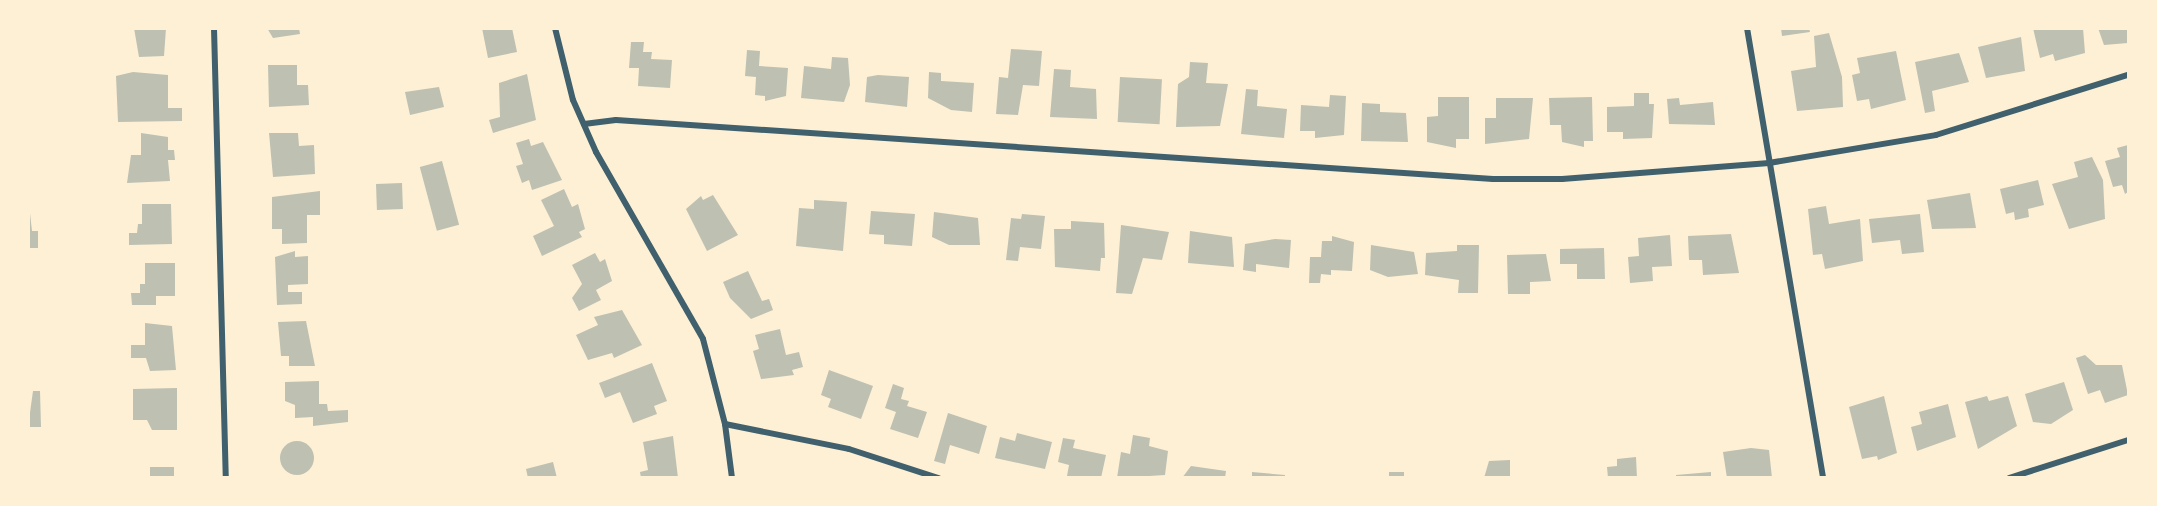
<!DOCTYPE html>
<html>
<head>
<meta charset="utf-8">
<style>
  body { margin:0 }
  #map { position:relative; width:2157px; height:506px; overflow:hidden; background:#fdf0d5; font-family:Spectral,serif }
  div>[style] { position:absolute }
  .building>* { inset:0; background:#bec0b2; transform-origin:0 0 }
  .round { border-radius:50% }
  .minor>* { height:6px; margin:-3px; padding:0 3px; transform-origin:3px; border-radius:3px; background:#3f606c }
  span { translate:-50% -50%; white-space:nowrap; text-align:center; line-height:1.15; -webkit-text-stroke:6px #fdf0d5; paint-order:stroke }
  .frame { position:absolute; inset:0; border:30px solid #fdf0d5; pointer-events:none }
</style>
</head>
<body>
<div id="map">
  <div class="building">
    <i style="clip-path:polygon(134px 28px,166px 28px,164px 56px,139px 57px)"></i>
    <i style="clip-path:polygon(267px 28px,299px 28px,300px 34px,273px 38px)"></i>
    <i style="clip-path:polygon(482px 28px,512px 28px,517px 52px,488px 58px)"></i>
    <i style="clip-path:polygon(1781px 28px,1809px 28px,1810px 32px,1782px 36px)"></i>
    <i style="clip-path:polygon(2033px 28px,2083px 28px,2085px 53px,2055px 61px,2053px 54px,2040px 58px)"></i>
    <i style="clip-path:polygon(2098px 28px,2128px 28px,2128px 43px,2104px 45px)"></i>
    <i style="clip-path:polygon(1829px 33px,1842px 77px,1843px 107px,1797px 111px,1791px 71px,1816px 67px,1814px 36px)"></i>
    <i style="clip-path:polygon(2021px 37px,2025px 71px,1986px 78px,1978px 47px)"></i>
    <i style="clip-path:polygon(631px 42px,644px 42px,643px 52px,652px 52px,651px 59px,672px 60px,670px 88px,638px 86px,639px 68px,629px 68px)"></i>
    <i style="clip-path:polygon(1011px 49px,1042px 51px,1039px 86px,1023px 85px,1018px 115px,996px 114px,999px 77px,1008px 78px)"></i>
    <i style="clip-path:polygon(747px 50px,760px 51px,759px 66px,788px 68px,786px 96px,765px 101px,765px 96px,755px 95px,756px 77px,745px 76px)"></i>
    <i style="clip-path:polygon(1896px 51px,1906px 100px,1871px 109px,1869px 99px,1857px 101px,1852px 75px,1860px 73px,1857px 58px)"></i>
    <i style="clip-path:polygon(1959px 53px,1969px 82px,1932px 91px,1935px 111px,1925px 113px,1915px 62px)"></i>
    <i style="clip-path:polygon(832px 57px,848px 58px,850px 85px,844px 102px,801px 98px,804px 66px,831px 69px)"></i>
    <i style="clip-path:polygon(1190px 62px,1208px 63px,1206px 83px,1228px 84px,1220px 126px,1176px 127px,1178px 84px,1189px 77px)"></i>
    <i style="clip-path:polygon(268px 65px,297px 65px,297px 85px,308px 85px,309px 105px,269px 107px)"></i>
    <i style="clip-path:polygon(1054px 69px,1071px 70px,1070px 87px,1096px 89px,1097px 119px,1050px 117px)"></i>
    <i style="clip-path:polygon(133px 72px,168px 75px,168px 108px,182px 108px,182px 121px,118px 122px,116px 76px)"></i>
    <i style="clip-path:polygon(929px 72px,941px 73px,941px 81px,974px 83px,972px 112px,951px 110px,928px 98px)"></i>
    <i style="clip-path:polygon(527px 74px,536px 120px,493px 133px,489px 120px,500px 117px,499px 83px)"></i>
    <i style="clip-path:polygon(878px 75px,909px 77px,907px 107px,865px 102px,867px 77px)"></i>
    <i style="left:1120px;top:77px;width:42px;height:45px;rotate:3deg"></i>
    <i style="clip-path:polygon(439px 87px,444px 107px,410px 115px,405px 92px)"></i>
    <i style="clip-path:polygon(1246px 89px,1258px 90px,1257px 106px,1287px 109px,1284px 138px,1241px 134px)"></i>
    <i style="clip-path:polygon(1634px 93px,1649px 93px,1649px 104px,1654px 104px,1652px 138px,1623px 139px,1623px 132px,1607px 132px,1607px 107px,1634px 106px)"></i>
    <i style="clip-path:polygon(1330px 95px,1346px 96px,1344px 135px,1315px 138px,1315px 131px,1300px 131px,1301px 105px,1329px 107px)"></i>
    <i style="clip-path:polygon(1438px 97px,1469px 97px,1469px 139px,1456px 139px,1456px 148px,1427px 142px,1427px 117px,1438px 116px)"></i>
    <i style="clip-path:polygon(1592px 97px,1593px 141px,1584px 141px,1584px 147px,1562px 142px,1561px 125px,1550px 125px,1549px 98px)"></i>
    <i style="clip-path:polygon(1496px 98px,1533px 98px,1529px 139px,1485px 144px,1485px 118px,1496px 118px)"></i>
    <i style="clip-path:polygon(1679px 98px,1680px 105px,1713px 102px,1715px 125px,1669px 124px,1667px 99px)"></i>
    <i style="clip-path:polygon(1362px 103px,1380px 104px,1380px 112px,1406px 113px,1408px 142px,1361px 141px)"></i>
    <i style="clip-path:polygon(141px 133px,168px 137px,168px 150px,174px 150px,175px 160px,168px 160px,170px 181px,127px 183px,131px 155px,141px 155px)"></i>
    <i style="clip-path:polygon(269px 133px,298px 133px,299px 146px,314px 145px,315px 174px,273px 177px)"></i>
    <i style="clip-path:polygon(529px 139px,531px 146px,543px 142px,562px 180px,532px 190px,529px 180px,522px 183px,516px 166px,523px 164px,516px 143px)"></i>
    <i style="clip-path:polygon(2128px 145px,2128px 192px,2125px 194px,2122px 185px,2113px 187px,2105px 161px,2120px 157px,2117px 148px)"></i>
    <i style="clip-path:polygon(2092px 157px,2103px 180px,2105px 219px,2069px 229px,2052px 184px,2078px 177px,2074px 162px)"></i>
    <i style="left:442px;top:161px;width:66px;height:23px;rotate:75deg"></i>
    <i style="clip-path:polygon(2038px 180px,2044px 205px,2028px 209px,2029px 217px,2015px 220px,2014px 212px,2006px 214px,2000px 189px)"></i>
    <i style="left:402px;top:183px;width:26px;height:26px;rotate:88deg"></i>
    <i style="clip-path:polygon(564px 189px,572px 207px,578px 204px,585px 229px,579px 232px,582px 237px,542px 256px,533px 236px,554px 226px,541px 200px)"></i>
    <i style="clip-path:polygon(320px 191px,320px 215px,307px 215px,307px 243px,282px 244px,282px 229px,272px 229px,272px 197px)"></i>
    <i style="clip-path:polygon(1970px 193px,1976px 228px,1932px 229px,1927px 200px)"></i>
    <i style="clip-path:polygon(713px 195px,738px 235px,707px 251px,686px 209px,701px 196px,703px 200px)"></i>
    <i style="clip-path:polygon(28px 196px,32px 231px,38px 231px,38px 248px,28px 248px)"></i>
    <i style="clip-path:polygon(814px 200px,847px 202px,843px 251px,796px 246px,799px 208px,814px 209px)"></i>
    <i style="clip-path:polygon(142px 204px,171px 204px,172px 244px,129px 245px,129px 233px,137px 233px,138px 224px,142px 224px)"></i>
    <i style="clip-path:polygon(1826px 206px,1829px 224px,1860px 219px,1863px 261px,1825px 269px,1822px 254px,1813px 255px,1808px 209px)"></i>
    <i style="clip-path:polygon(871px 211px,915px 214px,912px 246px,884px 244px,884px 235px,869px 234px)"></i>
    <i style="clip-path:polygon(934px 212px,978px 218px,980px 245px,949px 245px,932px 237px)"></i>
    <i style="clip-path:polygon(1022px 214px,1045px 216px,1041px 249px,1020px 247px,1018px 261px,1006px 260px,1011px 218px,1021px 219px)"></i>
    <i style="clip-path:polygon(1920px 214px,1924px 252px,1902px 254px,1900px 240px,1872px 243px,1869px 219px)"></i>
    <i style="clip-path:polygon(1071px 221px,1104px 223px,1105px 258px,1101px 258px,1100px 271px,1055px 267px,1054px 229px,1071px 229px)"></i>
    <i style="clip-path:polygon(1121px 225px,1169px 232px,1162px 260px,1143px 258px,1132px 294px,1116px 293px)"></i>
    <i style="clip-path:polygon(1190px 231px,1232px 237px,1234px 267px,1188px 263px)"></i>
    <i style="clip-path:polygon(1731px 234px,1739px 273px,1703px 275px,1702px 260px,1689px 260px,1688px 236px)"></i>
    <i style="clip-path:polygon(1670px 235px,1672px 266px,1652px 267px,1653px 281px,1630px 283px,1628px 257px,1639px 256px,1638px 238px)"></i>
    <i style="clip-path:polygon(1332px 236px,1354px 242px,1352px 271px,1331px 270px,1331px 275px,1321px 274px,1320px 283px,1309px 283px,1310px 257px,1321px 257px,1322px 241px,1332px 241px)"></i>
    <i style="clip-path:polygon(1275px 239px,1291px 240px,1289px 268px,1256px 264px,1256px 272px,1243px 270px,1245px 244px)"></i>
    <i style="clip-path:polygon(1371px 245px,1414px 252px,1418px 274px,1388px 277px,1370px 270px)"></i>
    <i style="clip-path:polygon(1457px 245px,1479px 245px,1478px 293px,1458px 293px,1459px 280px,1425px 275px,1426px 253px,1457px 251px)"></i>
    <i style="clip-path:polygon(1604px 248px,1605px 279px,1577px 279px,1577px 264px,1560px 264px,1560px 249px)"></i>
    <i style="clip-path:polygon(295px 251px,295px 257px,308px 256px,308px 284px,288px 285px,288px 292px,302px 292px,302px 304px,277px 305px,275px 257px)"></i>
    <i style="clip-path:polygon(595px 253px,600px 262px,605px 259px,612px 281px,596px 290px,601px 300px,579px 311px,572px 298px,582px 284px,572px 265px)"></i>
    <i style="clip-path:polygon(1546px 254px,1551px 281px,1530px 282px,1530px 294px,1508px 294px,1507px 255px)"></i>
    <i style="clip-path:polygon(145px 263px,175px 263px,175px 296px,156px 296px,156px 305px,132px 305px,131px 293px,140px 293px,140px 284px,145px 284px)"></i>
    <i style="clip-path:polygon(748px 271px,762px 301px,769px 299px,773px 310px,751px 319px,730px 298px,723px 282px)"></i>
    <i style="clip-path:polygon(622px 310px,642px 345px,614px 358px,612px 353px,588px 360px,576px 335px,598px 325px,594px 317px)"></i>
    <i style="clip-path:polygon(306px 321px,315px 366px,289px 366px,289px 356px,281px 356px,278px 322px)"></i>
    <i style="clip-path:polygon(145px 323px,172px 326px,176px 370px,150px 371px,146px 358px,131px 358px,131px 345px,145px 345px)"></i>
    <i style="clip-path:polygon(780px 329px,786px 355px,799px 352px,803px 367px,792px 370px,794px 375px,761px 379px,753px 351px,759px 349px,755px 335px)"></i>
    <i style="clip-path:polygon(2085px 355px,2096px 365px,2122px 365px,2128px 395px,2105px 403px,2100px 390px,2088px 394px,2076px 358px)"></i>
    <i style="clip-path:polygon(652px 363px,667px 401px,654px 406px,657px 414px,633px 423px,620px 392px,605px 398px,599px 383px)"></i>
    <i style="clip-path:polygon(829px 370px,873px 386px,861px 419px,828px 407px,831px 399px,821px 395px)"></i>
    <i style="clip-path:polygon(319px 381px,319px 404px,327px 404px,328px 411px,348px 410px,348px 422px,313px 426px,313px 417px,295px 418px,295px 405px,285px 401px,285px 382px)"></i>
    <i style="clip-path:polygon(2064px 382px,2073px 410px,2051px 424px,2033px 422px,2025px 394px)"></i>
    <i style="clip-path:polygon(893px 384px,904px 388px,901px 399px,909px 401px,907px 406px,927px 412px,918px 438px,890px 429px,896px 412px,885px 408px)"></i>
    <i style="clip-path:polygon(177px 388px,177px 430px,152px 430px,147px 420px,133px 420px,133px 389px)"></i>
    <i style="clip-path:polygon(33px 391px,40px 391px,41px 427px,28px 427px)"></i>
    <i style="clip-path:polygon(1884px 396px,1897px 453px,1878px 460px,1877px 456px,1862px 459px,1849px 407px)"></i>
    <i style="clip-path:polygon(1987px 396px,1989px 401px,2008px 396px,2017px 426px,1978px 449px,1965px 402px)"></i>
    <i style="clip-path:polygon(1948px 404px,1956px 437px,1917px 451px,1911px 427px,1922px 424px,1919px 412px)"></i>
    <i style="clip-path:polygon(948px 413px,987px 426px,979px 454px,950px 445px,945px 464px,934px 461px)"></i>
    <i style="clip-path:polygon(1017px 433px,1052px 442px,1045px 469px,995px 458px,1000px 437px,1015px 441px)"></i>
    <i style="clip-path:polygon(1133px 435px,1150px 438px,1149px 446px,1168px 451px,1165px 475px,1117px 478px,1121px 452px,1130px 454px)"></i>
    <i style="clip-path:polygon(673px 436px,678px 478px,641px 478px,640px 472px,648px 470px,643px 442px)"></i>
    <i style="clip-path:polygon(1063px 438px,1075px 440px,1073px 448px,1106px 455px,1101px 478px,1067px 476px,1069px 465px,1058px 462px)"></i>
    <i class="round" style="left:280px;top:441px;width:34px;height:34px"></i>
    <i style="clip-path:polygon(1751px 448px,1769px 450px,1772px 478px,1727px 478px,1723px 452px)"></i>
    <i style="clip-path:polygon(1636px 457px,1637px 478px,1608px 478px,1607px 467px,1617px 466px,1617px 459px)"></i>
    <i style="clip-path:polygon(1510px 460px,1510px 478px,1484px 478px,1489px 461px)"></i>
    <i style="clip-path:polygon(553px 462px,557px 478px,528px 478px,526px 469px)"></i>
    <i style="clip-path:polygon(1191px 466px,1226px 471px,1225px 478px,1182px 478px)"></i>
    <i style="left:174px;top:467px;width:11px;height:24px;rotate:90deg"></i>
    <i style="clip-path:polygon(1252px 472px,1285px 475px,1285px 478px,1252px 478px)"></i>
    <i style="left:1389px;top:472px;width:15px;height:6px"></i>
    <i style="clip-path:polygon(1711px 472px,1711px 478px,1676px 478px,1676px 475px)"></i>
  </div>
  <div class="minor">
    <i style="left:214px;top:28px;width:450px;rotate:88.5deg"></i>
    <i style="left:555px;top:28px;width:74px;rotate:76deg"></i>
    <i style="left:573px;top:100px;width:57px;rotate:66.1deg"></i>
    <i style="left:596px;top:152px;width:215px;rotate:60.2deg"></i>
    <i style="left:703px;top:339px;width:88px;rotate:75.5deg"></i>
    <i style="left:725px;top:424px;width:54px;rotate:82.6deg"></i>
    <i style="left:1747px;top:28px;width:456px;rotate:80.4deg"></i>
    <i style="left:584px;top:124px;width:32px;rotate:-7deg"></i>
    <i style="left:616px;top:120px;width:879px;rotate:3.85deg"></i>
    <i style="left:1493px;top:179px;width:69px"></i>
    <i style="left:1562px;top:179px;width:208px;rotate:-4.4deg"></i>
    <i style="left:1769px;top:163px;width:169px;rotate:-9.5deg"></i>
    <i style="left:1936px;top:135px;width:201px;rotate:-17.4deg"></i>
    <i style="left:725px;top:424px;width:126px;rotate:11.4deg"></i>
    <i style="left:849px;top:449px;width:94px;rotate:18deg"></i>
    <i style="left:2009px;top:478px;width:125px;rotate:-17.7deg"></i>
  </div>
  <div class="frame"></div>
</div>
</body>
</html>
